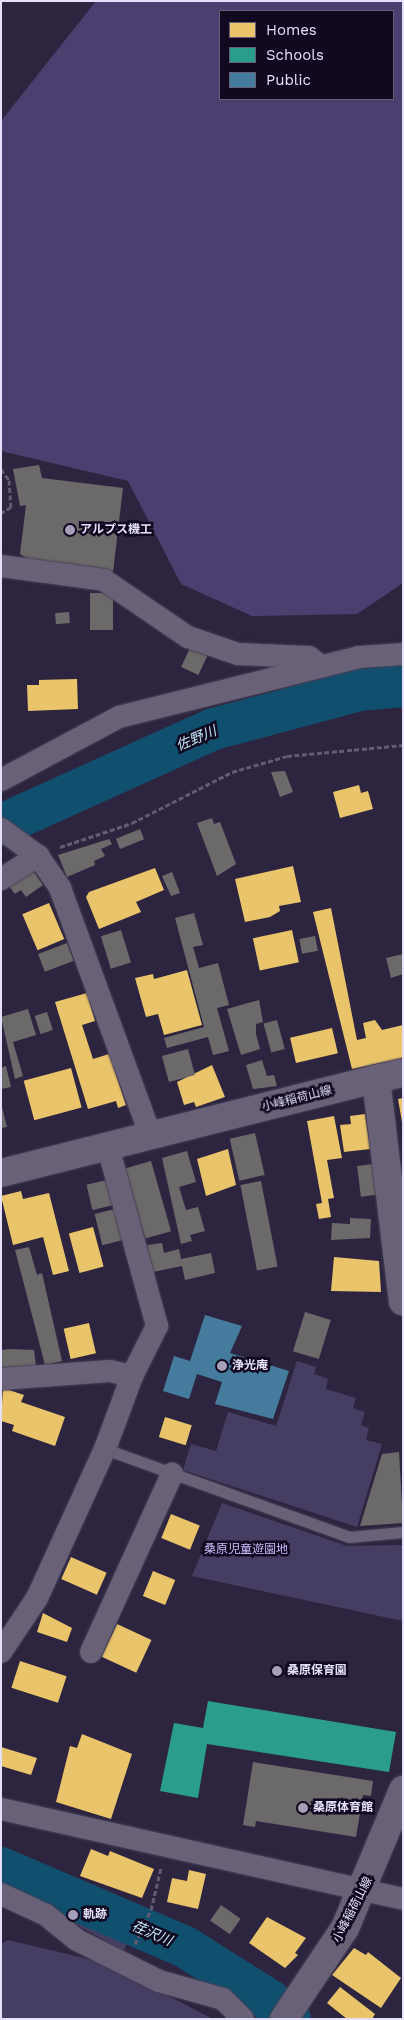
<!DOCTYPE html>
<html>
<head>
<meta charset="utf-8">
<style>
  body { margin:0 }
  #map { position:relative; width:404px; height:2020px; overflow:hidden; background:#2d2540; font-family:"Work Sans","Noto Sans JP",sans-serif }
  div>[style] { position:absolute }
  .green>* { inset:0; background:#463e62 }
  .forest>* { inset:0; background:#4a3f6e }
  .homes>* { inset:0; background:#e9c46a; transform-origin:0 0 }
  .schools>* { inset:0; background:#2a9d8f }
  .public>* { inset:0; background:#457b9d }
  .river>* { height:42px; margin:-21px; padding:0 21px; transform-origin:21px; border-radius:21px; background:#114f6e }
  .building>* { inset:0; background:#6c696a; transform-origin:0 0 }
  .path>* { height:3px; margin-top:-1.5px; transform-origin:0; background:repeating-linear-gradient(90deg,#625c71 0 5px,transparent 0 7.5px) }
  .roads { filter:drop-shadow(0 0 1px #474157) drop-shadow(0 0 1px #474157) }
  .service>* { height:11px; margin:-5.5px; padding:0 5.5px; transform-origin:5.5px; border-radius:5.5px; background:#686177 }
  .minor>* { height:22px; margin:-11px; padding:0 11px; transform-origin:11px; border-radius:11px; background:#686177 }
  .tertiary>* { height:28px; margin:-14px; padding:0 14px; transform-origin:14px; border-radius:14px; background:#686177 }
  .secondary>* { height:28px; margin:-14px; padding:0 14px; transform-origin:14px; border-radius:14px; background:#686177 }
  .dots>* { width:14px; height:14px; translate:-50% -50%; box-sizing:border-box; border:2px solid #10091f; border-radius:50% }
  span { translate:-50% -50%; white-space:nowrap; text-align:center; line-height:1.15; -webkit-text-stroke:5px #10091f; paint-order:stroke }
  .poi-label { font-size:12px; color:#e5e1fb; font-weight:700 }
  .left { translate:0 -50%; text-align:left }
  .street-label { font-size:12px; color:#e5e1fb }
  .park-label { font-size:12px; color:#c9bcfc }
  .water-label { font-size:14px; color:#c1e3f7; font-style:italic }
  .frame { position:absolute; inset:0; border:2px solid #e5e1fb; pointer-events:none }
  .legend { position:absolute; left:219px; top:10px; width:175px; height:90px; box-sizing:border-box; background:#10091f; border:1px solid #655f77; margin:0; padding:6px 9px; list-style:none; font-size:15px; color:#e5e1fb }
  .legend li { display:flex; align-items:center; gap:10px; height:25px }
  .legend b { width:25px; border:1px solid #655f77 }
</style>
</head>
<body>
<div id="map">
  <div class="green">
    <i style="clip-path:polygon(297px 1361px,316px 1367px,314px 1374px,328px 1379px,326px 1389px,356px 1398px,353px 1408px,365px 1412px,361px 1425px,369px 1428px,366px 1440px,382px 1444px,357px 1527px,183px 1470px,191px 1444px,216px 1451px,228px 1412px,276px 1426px)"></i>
    <i style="clip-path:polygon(222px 1503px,347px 1546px,403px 1545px,403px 1621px,192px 1576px)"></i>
    <i style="clip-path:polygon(62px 1906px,131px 1934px,124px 1951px,59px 1915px)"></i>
    <i style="clip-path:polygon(8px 1940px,105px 1963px,213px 2019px,1px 2019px,1px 1944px)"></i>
  </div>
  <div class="forest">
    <i style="clip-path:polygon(evenodd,96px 1px,403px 1px,403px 583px,357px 614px,252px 616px,181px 584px,128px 481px,1px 451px,1px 121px,96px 1px,220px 11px,393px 11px,393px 99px,220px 99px,220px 11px)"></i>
  </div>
  <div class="homes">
    <i style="clip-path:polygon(77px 679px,78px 709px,28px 711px,27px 685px,39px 685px,39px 680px)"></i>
    <i style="clip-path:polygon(359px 785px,361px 793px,368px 791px,373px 809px,340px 818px,333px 792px)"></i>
    <i style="clip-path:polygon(293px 866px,301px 902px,279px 906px,280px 911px,270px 917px,245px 922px,235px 879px)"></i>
    <i style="clip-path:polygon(155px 868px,164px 890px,136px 902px,141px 912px,99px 929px,86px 897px,89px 892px)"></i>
    <i style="left:49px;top:903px;width:39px;height:29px;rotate:67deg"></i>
    <i style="clip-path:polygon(331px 908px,357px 1040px,366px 1038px,363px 1023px,375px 1020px,382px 1030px,403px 1025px,403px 1058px,352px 1069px,313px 912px)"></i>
    <i style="left:292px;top:930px;width:33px;height:40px;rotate:78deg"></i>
    <i style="clip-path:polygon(187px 970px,202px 1025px,164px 1035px,158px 1014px,146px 1017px,135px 978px,153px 974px,154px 979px)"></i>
    <i style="clip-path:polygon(87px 993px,95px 1021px,82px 1025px,93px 1059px,109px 1054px,126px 1105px,118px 1108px,116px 1101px,88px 1109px,55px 1002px)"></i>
    <i style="left:332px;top:1028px;width:26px;height:43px;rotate:77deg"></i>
    <i style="clip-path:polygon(212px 1065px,225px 1097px,196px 1107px,194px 1102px,184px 1105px,177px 1082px)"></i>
    <i style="left:71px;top:1068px;width:41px;height:49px;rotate:75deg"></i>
    <i style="clip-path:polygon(403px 1098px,403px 1122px,402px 1122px,398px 1099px)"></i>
    <i style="clip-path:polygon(365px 1114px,370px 1149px,344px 1152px,340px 1125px,351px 1124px,350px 1116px)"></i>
    <i style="clip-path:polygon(334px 1116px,342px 1158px,327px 1160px,334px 1198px,328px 1199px,331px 1217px,319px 1219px,316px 1204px,322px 1203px,307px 1121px)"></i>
    <i style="clip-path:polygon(228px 1149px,236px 1185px,206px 1196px,197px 1159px)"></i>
    <i style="clip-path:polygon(21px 1191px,23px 1199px,49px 1193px,69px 1271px,53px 1275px,43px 1237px,13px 1245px,1px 1196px)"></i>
    <i style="left:93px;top:1227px;width:41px;height:25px;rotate:75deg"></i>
    <i style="clip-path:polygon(334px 1257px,379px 1261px,381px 1292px,331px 1291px)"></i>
    <i style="left:89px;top:1323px;width:31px;height:26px;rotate:77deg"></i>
    <i style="clip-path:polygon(3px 1388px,24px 1395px,21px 1402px,65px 1417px,55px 1446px,12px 1431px,14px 1425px,1px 1421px)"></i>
    <i style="left:165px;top:1417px;width:28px;height:21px;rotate:17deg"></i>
    <i style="left:171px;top:1514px;width:31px;height:26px;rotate:22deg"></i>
    <i style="left:71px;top:1557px;width:39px;height:24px;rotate:24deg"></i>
    <i style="left:153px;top:1571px;width:24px;height:27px;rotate:22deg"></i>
    <i style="clip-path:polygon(43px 1613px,72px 1628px,67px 1642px,37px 1632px)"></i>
    <i style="left:117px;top:1624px;width:38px;height:36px;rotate:25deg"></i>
    <i style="left:20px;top:1661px;width:49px;height:28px;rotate:18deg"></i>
    <i style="clip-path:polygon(82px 1734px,132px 1754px,111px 1819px,56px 1802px,70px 1746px,77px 1748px)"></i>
    <i style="clip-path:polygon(1px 1747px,37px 1758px,31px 1775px,1px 1766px)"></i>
    <i style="clip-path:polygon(91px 1849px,108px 1856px,110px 1851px,154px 1869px,142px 1898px,80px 1876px)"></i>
    <i style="clip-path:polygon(189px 1870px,206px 1874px,198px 1909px,167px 1902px,172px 1878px,187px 1881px)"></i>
    <i style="clip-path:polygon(267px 1917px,306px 1938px,295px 1953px,298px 1955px,285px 1968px,249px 1943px)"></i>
    <i style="clip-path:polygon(354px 1948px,366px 1955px,368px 1952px,401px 1978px,381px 2008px,332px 1975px)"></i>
    <i style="clip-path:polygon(340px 1987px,375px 2014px,372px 2019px,347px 2019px,327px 2003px)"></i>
  </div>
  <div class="schools">
    <i style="clip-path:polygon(208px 1701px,396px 1732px,389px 1772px,207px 1744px,198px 1798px,160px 1791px,174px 1723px,203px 1728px)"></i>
  </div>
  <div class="public">
    <i style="clip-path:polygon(205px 1315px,242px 1326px,230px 1353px,289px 1371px,273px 1419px,215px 1404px,222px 1382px,197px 1374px,189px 1399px,163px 1391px,174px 1356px,190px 1361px)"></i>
  </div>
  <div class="river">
    <i style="left:1px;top:825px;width:234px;rotate:-24.3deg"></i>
    <i style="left:214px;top:729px;width:151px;rotate:-15deg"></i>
    <i style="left:360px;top:690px;width:43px;rotate:-5.3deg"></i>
    <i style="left:1px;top:1868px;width:200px;rotate:23.2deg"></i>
    <i style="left:185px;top:1947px;width:99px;rotate:32.2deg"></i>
    <i style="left:269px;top:2000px;width:28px;rotate:42deg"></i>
  </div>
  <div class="building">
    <i style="clip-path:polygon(39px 465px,42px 478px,123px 488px,113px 572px,33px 562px,20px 554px,26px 505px,20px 506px,13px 469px)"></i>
    <i style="left:90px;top:593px;width:23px;height:37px"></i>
    <i style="left:69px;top:612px;width:11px;height:14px;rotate:85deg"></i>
    <i style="left:190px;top:648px;width:19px;height:21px;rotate:25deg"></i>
    <i style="clip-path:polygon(285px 771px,293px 792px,280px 797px,271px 772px)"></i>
    <i style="clip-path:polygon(212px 818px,214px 824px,220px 822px,236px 864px,217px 876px,197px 823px)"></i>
    <i style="left:140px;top:829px;width:11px;height:26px;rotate:68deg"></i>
    <i style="clip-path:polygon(109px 839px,112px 844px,101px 849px,105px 856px,94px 861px,95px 865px,67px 877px,58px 855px)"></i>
    <i style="clip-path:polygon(32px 869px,43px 885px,26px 897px,21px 890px,15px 894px,8px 885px)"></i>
    <i style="clip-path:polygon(172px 872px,180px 893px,171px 896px,162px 876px)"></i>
    <i style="clip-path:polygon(194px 913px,203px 945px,193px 947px,199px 968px,218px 963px,229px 1005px,217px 1008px,229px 1051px,213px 1055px,208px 1037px,167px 1048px,164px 1038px,204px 1027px,175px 918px)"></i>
    <i style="left:121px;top:930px;width:34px;height:21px;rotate:73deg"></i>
    <i style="left:315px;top:936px;width:15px;height:16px;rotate:79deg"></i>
    <i style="left:67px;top:943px;width:19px;height:31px;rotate:69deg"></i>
    <i style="clip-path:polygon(403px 954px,403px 974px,391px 978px,386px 958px)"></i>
    <i style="clip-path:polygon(259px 1000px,263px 1022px,256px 1024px,256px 1034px,260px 1049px,241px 1055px,227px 1009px)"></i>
    <i style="clip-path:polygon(28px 1009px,36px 1035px,13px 1042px,23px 1076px,15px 1079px,1px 1017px)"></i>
    <i style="left:47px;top:1012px;width:19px;height:13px;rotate:72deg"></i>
    <i style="left:277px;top:1020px;width:30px;height:14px;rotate:75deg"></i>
    <i style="left:188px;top:1049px;width:27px;height:27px;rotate:75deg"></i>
    <i style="clip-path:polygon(262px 1060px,267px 1076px,274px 1075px,277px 1086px,253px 1089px,246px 1065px)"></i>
    <i style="clip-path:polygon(6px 1066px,11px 1087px,1px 1089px,1px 1068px)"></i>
    <i style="clip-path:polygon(1px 1103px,7px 1127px,1px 1128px)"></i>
    <i style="left:255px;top:1133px;width:43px;height:26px;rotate:77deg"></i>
    <i style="clip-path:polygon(187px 1151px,196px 1182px,179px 1187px,186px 1210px,198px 1207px,205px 1231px,190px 1235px,192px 1241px,181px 1244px,162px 1158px)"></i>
    <i style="left:151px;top:1161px;width:73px;height:27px;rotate:74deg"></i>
    <i style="left:373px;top:1164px;width:31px;height:16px;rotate:83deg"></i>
    <i style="left:107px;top:1180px;width:26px;height:21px;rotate:77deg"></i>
    <i style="left:261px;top:1181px;width:87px;height:21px;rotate:79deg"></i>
    <i style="left:115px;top:1209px;width:32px;height:21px;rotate:76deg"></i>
    <i style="clip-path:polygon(350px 1218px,371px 1219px,370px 1238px,331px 1240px,332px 1223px,350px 1224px)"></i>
    <i style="clip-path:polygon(162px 1243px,164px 1253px,179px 1249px,181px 1259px,211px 1253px,215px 1273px,185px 1280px,182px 1266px,153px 1272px,147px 1245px)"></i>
    <i style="clip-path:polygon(29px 1247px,37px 1275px,42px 1273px,62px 1361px,45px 1365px,15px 1250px)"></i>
    <i style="left:305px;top:1312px;width:27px;height:41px;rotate:17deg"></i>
    <i style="clip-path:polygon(10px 1349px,34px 1350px,36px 1366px,1px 1370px,1px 1350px)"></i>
    <i style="clip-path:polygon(399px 1452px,403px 1523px,360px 1526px,382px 1454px)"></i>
    <i style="clip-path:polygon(253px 1762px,373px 1781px,371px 1796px,363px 1795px,356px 1837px,256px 1821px,255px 1827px,243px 1825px)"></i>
    <i style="left:221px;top:1905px;width:24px;height:19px;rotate:35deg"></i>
  </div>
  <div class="path">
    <i style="left:1px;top:469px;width:14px;rotate:54deg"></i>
    <i style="left:9px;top:480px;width:27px;rotate:86deg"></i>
    <i style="left:11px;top:507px;width:12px;rotate:149deg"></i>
    <i style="left:60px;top:847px;width:76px;rotate:-18.4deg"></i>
    <i style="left:132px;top:823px;width:112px;rotate:-27deg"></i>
    <i style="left:232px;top:772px;width:57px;rotate:-16.2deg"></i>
    <i style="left:287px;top:756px;width:117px;rotate:-5.4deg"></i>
    <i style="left:135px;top:1944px;width:38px;rotate:-65deg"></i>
    <i style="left:151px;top:1910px;width:43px;rotate:-76.6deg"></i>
  </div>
  <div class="roads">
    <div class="service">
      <i style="left:105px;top:1449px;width:259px;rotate:19.8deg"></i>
      <i style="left:349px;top:1537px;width:54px;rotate:-5.3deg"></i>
    </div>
    <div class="minor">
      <i style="left:1px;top:566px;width:104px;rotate:7.7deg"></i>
      <i style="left:104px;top:580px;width:102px;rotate:34.2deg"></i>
      <i style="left:188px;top:637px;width:53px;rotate:18.8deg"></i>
      <i style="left:238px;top:654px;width:71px;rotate:2.4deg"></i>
      <i style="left:309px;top:657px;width:16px;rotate:38deg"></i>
      <i style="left:1px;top:780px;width:134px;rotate:-28.1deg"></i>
      <i style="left:119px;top:717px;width:247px;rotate:-14deg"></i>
      <i style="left:359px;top:657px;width:44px;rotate:-3.9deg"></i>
      <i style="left:1px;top:829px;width:46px;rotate:36.1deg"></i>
      <i style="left:38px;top:856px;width:39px;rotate:55deg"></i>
      <i style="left:60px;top:888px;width:264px;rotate:69.9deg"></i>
      <i style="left:1px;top:879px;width:44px;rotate:-31.9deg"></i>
      <i style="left:1px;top:1379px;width:109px;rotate:-4.2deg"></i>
      <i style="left:110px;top:1371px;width:23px;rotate:13deg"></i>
      <i style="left:132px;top:1376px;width:56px;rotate:-63.4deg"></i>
      <i style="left:157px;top:1326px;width:186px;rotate:-105.3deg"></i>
      <i style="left:1px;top:1652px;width:65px;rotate:-56.3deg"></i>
      <i style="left:37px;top:1598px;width:164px;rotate:-65.5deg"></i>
      <i style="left:105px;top:1449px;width:78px;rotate:-69.7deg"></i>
      <i style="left:91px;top:1652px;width:196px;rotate:-65.5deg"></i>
      <i style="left:1px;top:1809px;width:412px;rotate:12.6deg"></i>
      <i style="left:1px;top:1894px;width:50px;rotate:25deg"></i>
      <i style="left:46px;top:1915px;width:40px;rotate:39deg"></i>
      <i style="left:77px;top:1940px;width:92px;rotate:26.6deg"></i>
      <i style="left:159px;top:1981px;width:66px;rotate:15.7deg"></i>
      <i style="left:223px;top:1999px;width:28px;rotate:45deg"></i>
    </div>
    <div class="tertiary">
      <i style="left:376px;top:1079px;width:28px;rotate:-13deg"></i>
    </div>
    <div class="secondary">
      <i style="left:1px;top:1173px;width:387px;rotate:-14.1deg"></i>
      <i style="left:376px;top:1079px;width:224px;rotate:83.1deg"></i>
      <i style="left:284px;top:2019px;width:110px;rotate:-56.2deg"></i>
      <i style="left:345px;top:1928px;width:150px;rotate:-67.2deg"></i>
    </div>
  </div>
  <div class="dots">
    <i style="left:70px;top:530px;background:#a59fba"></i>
    <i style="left:222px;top:1366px;background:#a59fba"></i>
    <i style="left:277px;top:1671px;background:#a59fba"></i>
    <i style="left:303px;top:1808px;background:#a59fba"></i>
    <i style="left:73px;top:1915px;background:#a59fba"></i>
  </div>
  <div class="poi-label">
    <span class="left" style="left:80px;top:530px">アルプス機工</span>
    <span class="left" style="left:232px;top:1366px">浄光庵</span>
    <span class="left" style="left:287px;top:1671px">桑原保育園</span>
    <span class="left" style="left:313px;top:1808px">桑原体育館</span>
    <span class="left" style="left:83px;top:1915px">軌跡</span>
  </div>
  <div class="street-label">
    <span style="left:297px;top:1099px;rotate:-14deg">小峰稲荷山線</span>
    <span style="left:353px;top:1910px;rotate:-63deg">小峰稲荷山線</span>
  </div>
  <div class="park-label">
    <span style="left:246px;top:1550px">桑原児童遊園地</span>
  </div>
  <div class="water-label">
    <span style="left:196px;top:738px;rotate:-23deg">佐野川</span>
    <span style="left:152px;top:1933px;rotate:23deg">荏沢川</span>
  </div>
  <div class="frame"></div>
  <ul class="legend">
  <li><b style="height:14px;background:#e9c46a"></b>Homes</li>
  <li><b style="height:14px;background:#2a9d8f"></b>Schools</li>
  <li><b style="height:14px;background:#457b9d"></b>Public</li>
  </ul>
</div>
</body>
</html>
